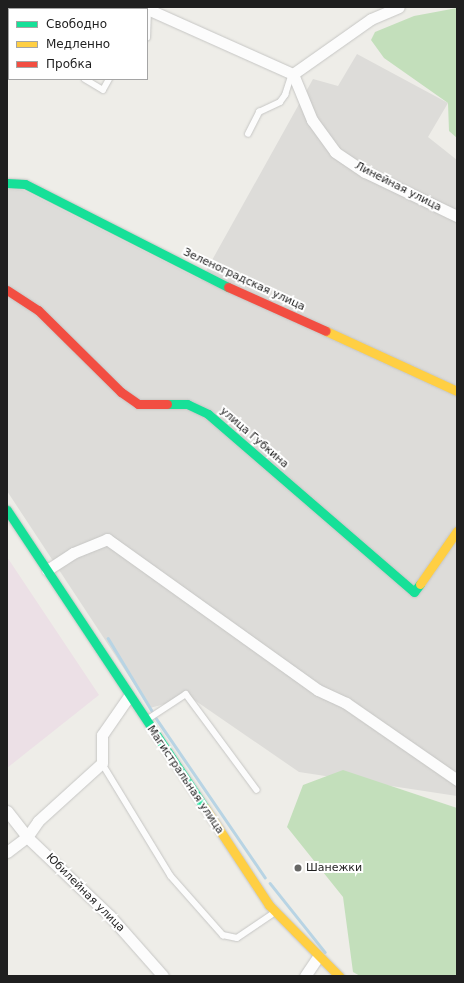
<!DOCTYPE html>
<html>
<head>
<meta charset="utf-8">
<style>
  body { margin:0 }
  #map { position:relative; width:464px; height:983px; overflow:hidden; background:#eeede8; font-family:"DejaVu Sans",sans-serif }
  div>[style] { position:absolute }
  .residential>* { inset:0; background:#dddcd9 }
  .industrial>* { inset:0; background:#ece0e6 }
  .forest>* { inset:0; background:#c3dfbb }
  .stream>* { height:2.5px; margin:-1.25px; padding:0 1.25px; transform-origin:1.25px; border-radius:1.25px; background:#b8d4e4 }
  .roads { filter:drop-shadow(0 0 1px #c6c6c4) drop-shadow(0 0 1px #c6c6c4) }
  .lane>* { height:5.5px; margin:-2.75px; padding:0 2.75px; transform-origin:2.75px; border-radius:2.75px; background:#fcfcfc }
  .street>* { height:11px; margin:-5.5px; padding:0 5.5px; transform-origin:5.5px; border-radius:5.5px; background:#fcfcfc }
  .fast>* { height:9px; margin:-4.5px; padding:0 4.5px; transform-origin:4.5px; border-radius:4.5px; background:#16e098 }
  .slow>* { height:9px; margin:-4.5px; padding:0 4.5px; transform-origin:4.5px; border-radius:4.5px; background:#ffcf43 }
  .jam>* { height:9px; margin:-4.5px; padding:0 4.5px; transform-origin:4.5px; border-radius:4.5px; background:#f24e42 }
  .dots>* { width:11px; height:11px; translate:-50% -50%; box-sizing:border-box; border:2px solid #fff; border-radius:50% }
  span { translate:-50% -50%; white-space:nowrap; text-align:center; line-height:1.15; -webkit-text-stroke:4px #fff; paint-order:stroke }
  .street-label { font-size:11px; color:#1f1f1f }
  .poi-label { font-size:11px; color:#1f1f1f }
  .left { translate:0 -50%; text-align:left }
  .frame { position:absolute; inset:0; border:8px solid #1f1f1f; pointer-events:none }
  .legend { position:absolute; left:8px; top:8px; width:140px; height:72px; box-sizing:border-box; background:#fff; border:1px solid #a5a5a5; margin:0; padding:5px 7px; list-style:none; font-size:12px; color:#1f1f1f }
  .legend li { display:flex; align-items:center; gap:8px; height:20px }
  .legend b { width:20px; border:1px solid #a5a5a5 }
</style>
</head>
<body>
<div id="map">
  <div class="residential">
    <i style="clip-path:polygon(357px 54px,448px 103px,428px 137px,457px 160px,457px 796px,299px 772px,190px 697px,150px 708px,7px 491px,7px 189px,23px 190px,201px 280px,313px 79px,338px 86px)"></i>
  </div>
  <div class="industrial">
    <i style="clip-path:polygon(7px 557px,99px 695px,7px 768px)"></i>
  </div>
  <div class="forest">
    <i style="clip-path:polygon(457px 8px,457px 138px,449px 131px,448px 103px,384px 58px,371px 40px,375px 32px,414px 16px)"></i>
    <i style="clip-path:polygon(343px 770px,457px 808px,457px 976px,360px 976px,353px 972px,343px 897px,287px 827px,303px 785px)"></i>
  </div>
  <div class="stream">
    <i style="left:108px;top:638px;width:85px;rotate:58.9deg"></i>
    <i style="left:156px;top:718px;width:193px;rotate:55.6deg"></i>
    <i style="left:270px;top:883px;width:88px;rotate:51.4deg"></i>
  </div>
  <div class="roads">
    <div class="lane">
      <i style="left:147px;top:38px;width:29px;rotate:-88deg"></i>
      <i style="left:85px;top:79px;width:21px;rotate:31deg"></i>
      <i style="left:103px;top:90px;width:13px;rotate:-61deg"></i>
      <i style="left:248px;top:134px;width:25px;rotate:-63deg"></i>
      <i style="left:259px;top:112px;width:23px;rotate:-25deg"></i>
      <i style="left:280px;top:102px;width:9px;rotate:-54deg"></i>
      <i style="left:285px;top:95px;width:22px;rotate:-72deg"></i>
      <i style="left:148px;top:719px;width:45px;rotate:-33.3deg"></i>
      <i style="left:186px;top:694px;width:119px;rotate:53.5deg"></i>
      <i style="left:102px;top:763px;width:132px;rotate:58.6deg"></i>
      <i style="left:171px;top:876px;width:79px;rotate:48.6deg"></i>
      <i style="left:223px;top:935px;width:14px;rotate:12deg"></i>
      <i style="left:237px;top:938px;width:41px;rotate:-34.1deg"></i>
    </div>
    <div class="street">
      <i style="left:143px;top:7px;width:164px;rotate:24.1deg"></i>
      <i style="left:293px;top:74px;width:95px;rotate:-35.2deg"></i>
      <i style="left:371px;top:19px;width:30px;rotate:-23deg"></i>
      <i style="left:293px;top:74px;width:50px;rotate:67.6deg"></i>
      <i style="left:312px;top:120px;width:39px;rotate:54deg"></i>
      <i style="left:335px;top:152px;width:36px;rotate:34deg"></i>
      <i style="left:365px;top:172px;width:102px;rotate:25.6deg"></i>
      <i style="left:47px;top:570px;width:31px;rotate:-33deg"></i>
      <i style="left:73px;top:553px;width:37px;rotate:-22deg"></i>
      <i style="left:107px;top:539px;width:259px;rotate:35.6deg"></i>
      <i style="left:318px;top:690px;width:31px;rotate:25deg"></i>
      <i style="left:346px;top:703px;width:135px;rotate:34.7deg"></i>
      <i style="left:7px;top:811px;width:33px;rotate:52deg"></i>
      <i style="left:27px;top:837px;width:115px;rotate:43.6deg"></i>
      <i style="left:110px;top:916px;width:80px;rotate:48.5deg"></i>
      <i style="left:7px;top:852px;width:25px;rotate:-37deg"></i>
      <i style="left:27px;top:837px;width:19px;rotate:-55deg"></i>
      <i style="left:38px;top:821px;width:86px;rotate:-42.2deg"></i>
      <i style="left:102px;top:763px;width:28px;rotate:-90deg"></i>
      <i style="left:102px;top:735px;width:47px;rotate:-55.3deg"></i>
      <i style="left:305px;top:976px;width:23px;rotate:-56deg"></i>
    </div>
    <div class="fast">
      <i style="left:7px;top:183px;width:18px;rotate:3deg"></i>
      <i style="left:25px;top:184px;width:228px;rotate:26.9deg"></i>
      <i style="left:167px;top:404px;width:20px"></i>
      <i style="left:187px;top:404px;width:23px;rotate:25deg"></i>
      <i style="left:208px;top:414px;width:272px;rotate:40.8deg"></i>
      <i style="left:414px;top:592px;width:10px;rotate:-53deg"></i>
      <i style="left:7px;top:510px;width:358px;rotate:56.4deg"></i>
    </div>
    <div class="slow">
      <i style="left:326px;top:331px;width:144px;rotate:24.6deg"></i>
      <i style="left:420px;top:584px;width:65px;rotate:-55.1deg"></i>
      <i style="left:205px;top:808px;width:116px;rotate:56.6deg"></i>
      <i style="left:269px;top:905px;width:100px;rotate:45.4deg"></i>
    </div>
    <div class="jam">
      <i style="left:228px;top:287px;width:107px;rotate:24.2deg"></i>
      <i style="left:7px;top:290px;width:37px;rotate:33deg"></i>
      <i style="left:38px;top:310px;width:117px;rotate:44.7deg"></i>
      <i style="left:121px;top:392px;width:21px;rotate:35deg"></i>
      <i style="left:138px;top:404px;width:29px"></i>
    </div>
  </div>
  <div class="dots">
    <i style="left:298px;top:868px;background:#676765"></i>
  </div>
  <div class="street-label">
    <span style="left:398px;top:187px;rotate:27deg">Линейная улица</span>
    <span style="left:244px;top:280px;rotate:25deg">Зеленоградская улица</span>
    <span style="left:254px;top:438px;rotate:41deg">улица Губкина</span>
    <span style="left:185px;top:780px;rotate:56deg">Магистральная улица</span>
    <span style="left:85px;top:893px;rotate:45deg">Юбилейная улица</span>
  </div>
  <div class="poi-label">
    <span class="left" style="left:306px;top:868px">Шанежки</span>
  </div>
  <div class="frame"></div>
  <ul class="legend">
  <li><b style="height:5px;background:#16e098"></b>Свободно</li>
  <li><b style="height:5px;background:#ffcf43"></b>Медленно</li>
  <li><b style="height:5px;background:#f24e42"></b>Пробка</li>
  </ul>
</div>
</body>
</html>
